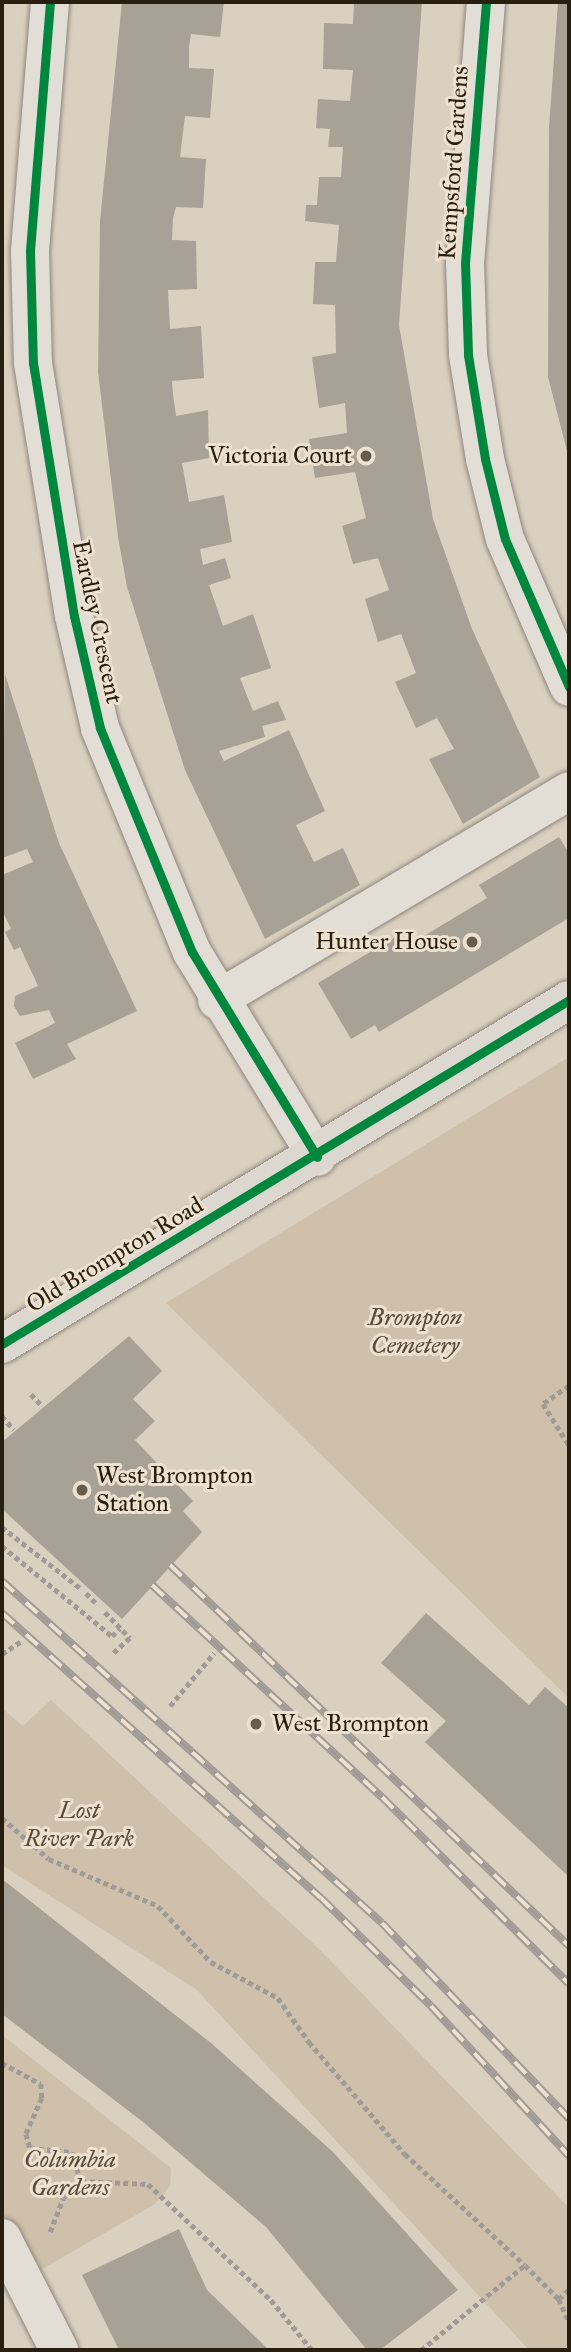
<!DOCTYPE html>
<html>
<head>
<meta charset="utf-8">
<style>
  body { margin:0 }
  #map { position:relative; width:571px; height:2352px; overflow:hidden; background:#dad0c0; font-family:"IM FELL Great Primer",serif }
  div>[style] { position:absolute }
  .green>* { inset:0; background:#cec0ab }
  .building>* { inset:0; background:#a8a196 }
  .path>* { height:4.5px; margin-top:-2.25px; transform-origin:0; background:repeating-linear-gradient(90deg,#a09b95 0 5px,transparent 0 8.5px) }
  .roads { filter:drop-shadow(0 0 2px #8d867c) drop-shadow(0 0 2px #8d867c) }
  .minor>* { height:38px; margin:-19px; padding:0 19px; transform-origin:19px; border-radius:19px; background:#e2ded6 }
  .major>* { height:38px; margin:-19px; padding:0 19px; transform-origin:19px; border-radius:19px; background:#ddd8cf }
  .rail>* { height:8px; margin-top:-4px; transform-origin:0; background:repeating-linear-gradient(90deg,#eee1d0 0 16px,#a09b95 0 32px); box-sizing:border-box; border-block:2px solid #a09b95 }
  .cycleway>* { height:9px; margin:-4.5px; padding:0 4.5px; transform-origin:4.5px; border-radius:4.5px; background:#00873e }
  .dots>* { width:19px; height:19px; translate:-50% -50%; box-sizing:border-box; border:4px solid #eee1d0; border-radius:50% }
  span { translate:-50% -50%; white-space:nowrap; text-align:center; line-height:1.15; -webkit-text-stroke:6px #eee1d0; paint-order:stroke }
  .street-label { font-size:24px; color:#291f11 }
  .poi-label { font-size:24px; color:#291f11 }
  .right { translate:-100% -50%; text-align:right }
  .left { translate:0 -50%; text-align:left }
  .park-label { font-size:24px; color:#584b3a; font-style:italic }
  .frame { position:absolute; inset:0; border:4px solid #291f11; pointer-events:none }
</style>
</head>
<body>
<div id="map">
  <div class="green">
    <i style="clip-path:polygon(569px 1057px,569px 1698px,166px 1303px)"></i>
    <i style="clip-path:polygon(51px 1700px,320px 1950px,569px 2208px,569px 2350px,529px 2350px,197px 1990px,2px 1865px,2px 1708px,23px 1726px)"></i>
    <i style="clip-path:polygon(2px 2035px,171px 2168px,170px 2186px,155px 2204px,37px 2272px,2px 2212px)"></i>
  </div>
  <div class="building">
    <i style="clip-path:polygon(122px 2px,224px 2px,220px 37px,191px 34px,189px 47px,189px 68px,214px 69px,210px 118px,185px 116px,180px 157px,206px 159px,203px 208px,176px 207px,173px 218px,172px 240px,196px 241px,197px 289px,168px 290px,170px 329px,201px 326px,204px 378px,172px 381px,173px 394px,176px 416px,208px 410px,209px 458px,182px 463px,189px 502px,224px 495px,232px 542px,200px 549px,203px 565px,225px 558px,231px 578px,209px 585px,223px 626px,253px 614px,271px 668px,240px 678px,253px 711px,278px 701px,286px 720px,262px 726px,265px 737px,219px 751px,224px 761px,289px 730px,325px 811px,296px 825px,314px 862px,343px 848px,360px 885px,265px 939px,185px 770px,127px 587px,118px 537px,98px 372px,100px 221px)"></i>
    <i style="clip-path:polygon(354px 2px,422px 2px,399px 325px,433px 519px,472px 629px,540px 777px,463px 824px,429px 759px,454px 749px,437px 718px,416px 728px,395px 682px,416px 673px,401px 634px,378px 642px,365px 599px,389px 590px,378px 558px,353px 564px,342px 526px,366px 518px,355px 472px,315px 478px,309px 439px,347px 433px,345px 403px,319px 408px,312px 357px,336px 353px,335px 305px,313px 304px,315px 262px,336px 262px,339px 225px,305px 221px,306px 205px,317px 205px,319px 177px,341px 177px,343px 147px,328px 147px,330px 129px,316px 128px,318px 99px,350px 101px,353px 70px,323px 69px,324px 23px,353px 24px)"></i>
    <i style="clip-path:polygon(558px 2px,569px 2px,568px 455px,548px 377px,549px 128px)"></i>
    <i style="clip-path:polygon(5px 674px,59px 843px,137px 1011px,67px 1044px,76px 1059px,33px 1079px,15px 1043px,55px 1023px,49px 1010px,20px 1016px,14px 1006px,15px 996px,38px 986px,20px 947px,14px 950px,5px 932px,11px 929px,2px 910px,2px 875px,33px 862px,27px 849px,2px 858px)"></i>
    <i style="clip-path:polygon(559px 837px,569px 853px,569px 918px,379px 1032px,375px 1025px,351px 1039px,318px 983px,397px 936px,404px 948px,487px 898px,479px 885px)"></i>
    <i style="clip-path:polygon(129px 1336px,162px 1371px,133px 1399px,155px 1421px,135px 1440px,193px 1501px,183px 1511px,202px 1532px,122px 1619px,2px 1509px,2px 1442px)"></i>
    <i style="clip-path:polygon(426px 1613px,529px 1705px,545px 1687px,569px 1708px,569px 1877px,425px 1742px,446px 1721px,381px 1663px)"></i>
    <i style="clip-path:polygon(2px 1879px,211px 2043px,333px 2152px,458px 2290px,380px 2350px,367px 2350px,266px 2227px,143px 2122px,2px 2014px)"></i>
    <i style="clip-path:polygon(179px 2229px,207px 2290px,269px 2350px,119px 2350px,82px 2275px)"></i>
  </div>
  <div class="path">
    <i style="left:569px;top:1386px;width:32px;rotate:145deg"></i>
    <i style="left:543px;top:1404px;width:49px;rotate:57.6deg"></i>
    <i style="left:31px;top:1394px;width:16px;rotate:47deg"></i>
    <i style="left:2px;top:1416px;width:18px;rotate:49deg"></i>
    <i style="left:2px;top:1527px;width:99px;rotate:38deg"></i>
    <i style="left:2px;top:1546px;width:142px;rotate:39.3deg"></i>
    <i style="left:112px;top:1636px;width:11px;rotate:-45deg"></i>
    <i style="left:86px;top:1593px;width:17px;rotate:45deg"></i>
    <i style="left:105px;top:1612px;width:36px;rotate:46deg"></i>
    <i style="left:130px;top:1638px;width:25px;rotate:137deg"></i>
    <i style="left:2px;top:1654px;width:22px;rotate:-34deg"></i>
    <i style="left:170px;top:1706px;width:69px;rotate:-50.3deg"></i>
    <i style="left:2px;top:1818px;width:62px;rotate:41.1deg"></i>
    <i style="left:49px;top:1859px;width:119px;rotate:23.3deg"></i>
    <i style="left:158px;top:1906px;width:77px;rotate:46.6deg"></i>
    <i style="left:211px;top:1962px;width:76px;rotate:28.2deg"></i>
    <i style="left:278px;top:1998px;width:54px;rotate:54.8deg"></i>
    <i style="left:309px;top:2042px;width:148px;rotate:49.4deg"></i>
    <i style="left:405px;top:2154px;width:163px;rotate:42.8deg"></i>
    <i style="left:2px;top:2063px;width:44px;rotate:28.3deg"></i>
    <i style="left:41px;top:2084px;width:14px;rotate:86deg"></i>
    <i style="left:42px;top:2098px;width:39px;rotate:114deg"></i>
    <i style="left:26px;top:2134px;width:15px;rotate:74deg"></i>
    <i style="left:30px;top:2148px;width:42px;rotate:5.4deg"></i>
    <i style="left:72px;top:2152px;width:30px;rotate:73deg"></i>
    <i style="left:50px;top:2232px;width:36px;rotate:-69deg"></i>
    <i style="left:63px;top:2198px;width:25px;rotate:-43deg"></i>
    <i style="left:81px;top:2181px;width:67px;rotate:2.6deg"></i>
    <i style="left:148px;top:2184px;width:169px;rotate:43.3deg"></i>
    <i style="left:271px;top:2300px;width:65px;rotate:50.6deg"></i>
    <i style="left:559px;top:2299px;width:25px;rotate:67deg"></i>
    <i style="left:421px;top:2350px;width:134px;rotate:-39.3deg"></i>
    <i style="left:525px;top:2265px;width:48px;rotate:45deg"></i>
    <i style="left:559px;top:2299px;width:14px;rotate:-45deg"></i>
  </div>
  <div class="roads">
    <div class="minor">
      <i style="left:50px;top:2px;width:250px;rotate:94.6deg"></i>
      <i style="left:30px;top:251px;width:112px;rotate:88.5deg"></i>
      <i style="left:33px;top:363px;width:256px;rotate:80.8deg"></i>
      <i style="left:74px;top:616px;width:115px;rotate:76.9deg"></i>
      <i style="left:100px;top:728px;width:242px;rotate:67.7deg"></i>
      <i style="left:192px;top:952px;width:240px;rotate:58.6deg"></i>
      <i style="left:486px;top:2px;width:262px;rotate:94.6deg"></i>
      <i style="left:465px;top:263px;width:92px;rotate:88.1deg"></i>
      <i style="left:468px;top:355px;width:105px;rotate:80.7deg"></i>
      <i style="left:485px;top:459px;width:82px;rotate:76deg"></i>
      <i style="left:505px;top:539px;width:161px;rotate:66.6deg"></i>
      <i style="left:217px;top:1000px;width:409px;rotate:-30.7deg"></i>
      <i style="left:2px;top:2238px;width:126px;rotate:63deg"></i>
    </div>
    <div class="major">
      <i style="left:2px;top:1344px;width:663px;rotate:-31.25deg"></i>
    </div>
  </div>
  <div class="rail">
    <i style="left:170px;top:1565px;width:552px;rotate:43.68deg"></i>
    <i style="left:2px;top:1581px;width:511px;rotate:41.99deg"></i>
    <i style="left:382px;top:1923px;width:271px;rotate:46.3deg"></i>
    <i style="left:152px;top:1585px;width:313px;rotate:42.7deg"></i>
    <i style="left:382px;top:1797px;width:264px;rotate:45deg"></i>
    <i style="left:2px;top:1613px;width:428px;rotate:41.8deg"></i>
    <i style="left:321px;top:1898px;width:154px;rotate:44.5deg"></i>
    <i style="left:431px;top:2006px;width:204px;rotate:47.4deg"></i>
  </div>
  <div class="cycleway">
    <i style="left:50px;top:2px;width:250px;rotate:94.6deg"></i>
    <i style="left:30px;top:251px;width:112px;rotate:88.5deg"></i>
    <i style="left:33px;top:363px;width:256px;rotate:80.8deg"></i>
    <i style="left:74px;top:616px;width:115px;rotate:76.9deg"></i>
    <i style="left:100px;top:728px;width:242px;rotate:67.7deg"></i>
    <i style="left:192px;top:952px;width:240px;rotate:58.6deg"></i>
    <i style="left:486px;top:2px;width:262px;rotate:94.6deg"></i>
    <i style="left:465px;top:263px;width:92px;rotate:88.1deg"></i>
    <i style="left:468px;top:355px;width:105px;rotate:80.7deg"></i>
    <i style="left:485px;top:459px;width:82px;rotate:76deg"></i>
    <i style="left:505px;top:539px;width:161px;rotate:66.6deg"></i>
    <i style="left:2px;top:1344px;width:663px;rotate:-31.25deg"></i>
  </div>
  <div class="dots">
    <i style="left:366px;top:456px;background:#675d4e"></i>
    <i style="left:472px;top:942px;background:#675d4e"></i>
    <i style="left:82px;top:1490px;background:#675d4e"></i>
    <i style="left:256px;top:1724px;background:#675d4e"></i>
  </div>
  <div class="street-label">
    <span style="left:454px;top:163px;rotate:-86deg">Kempsford Gardens</span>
    <span style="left:97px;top:622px;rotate:78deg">Eardley Crescent</span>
    <span style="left:115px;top:1255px;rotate:-31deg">Old Brompton Road</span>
  </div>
  <div class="poi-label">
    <span class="right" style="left:352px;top:456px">Victoria Court</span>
    <span class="right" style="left:458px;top:942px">Hunter House</span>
    <span class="left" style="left:96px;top:1490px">West Brompton<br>Station</span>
    <span class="left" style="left:272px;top:1724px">West Brompton</span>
  </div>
  <div class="park-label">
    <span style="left:415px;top:1332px">Brompton<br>Cemetery</span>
    <span style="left:79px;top:1825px">Lost<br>River Park</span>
    <span style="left:70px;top:2174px">Columbia<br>Gardens</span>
  </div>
  <div class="frame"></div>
</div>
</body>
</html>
